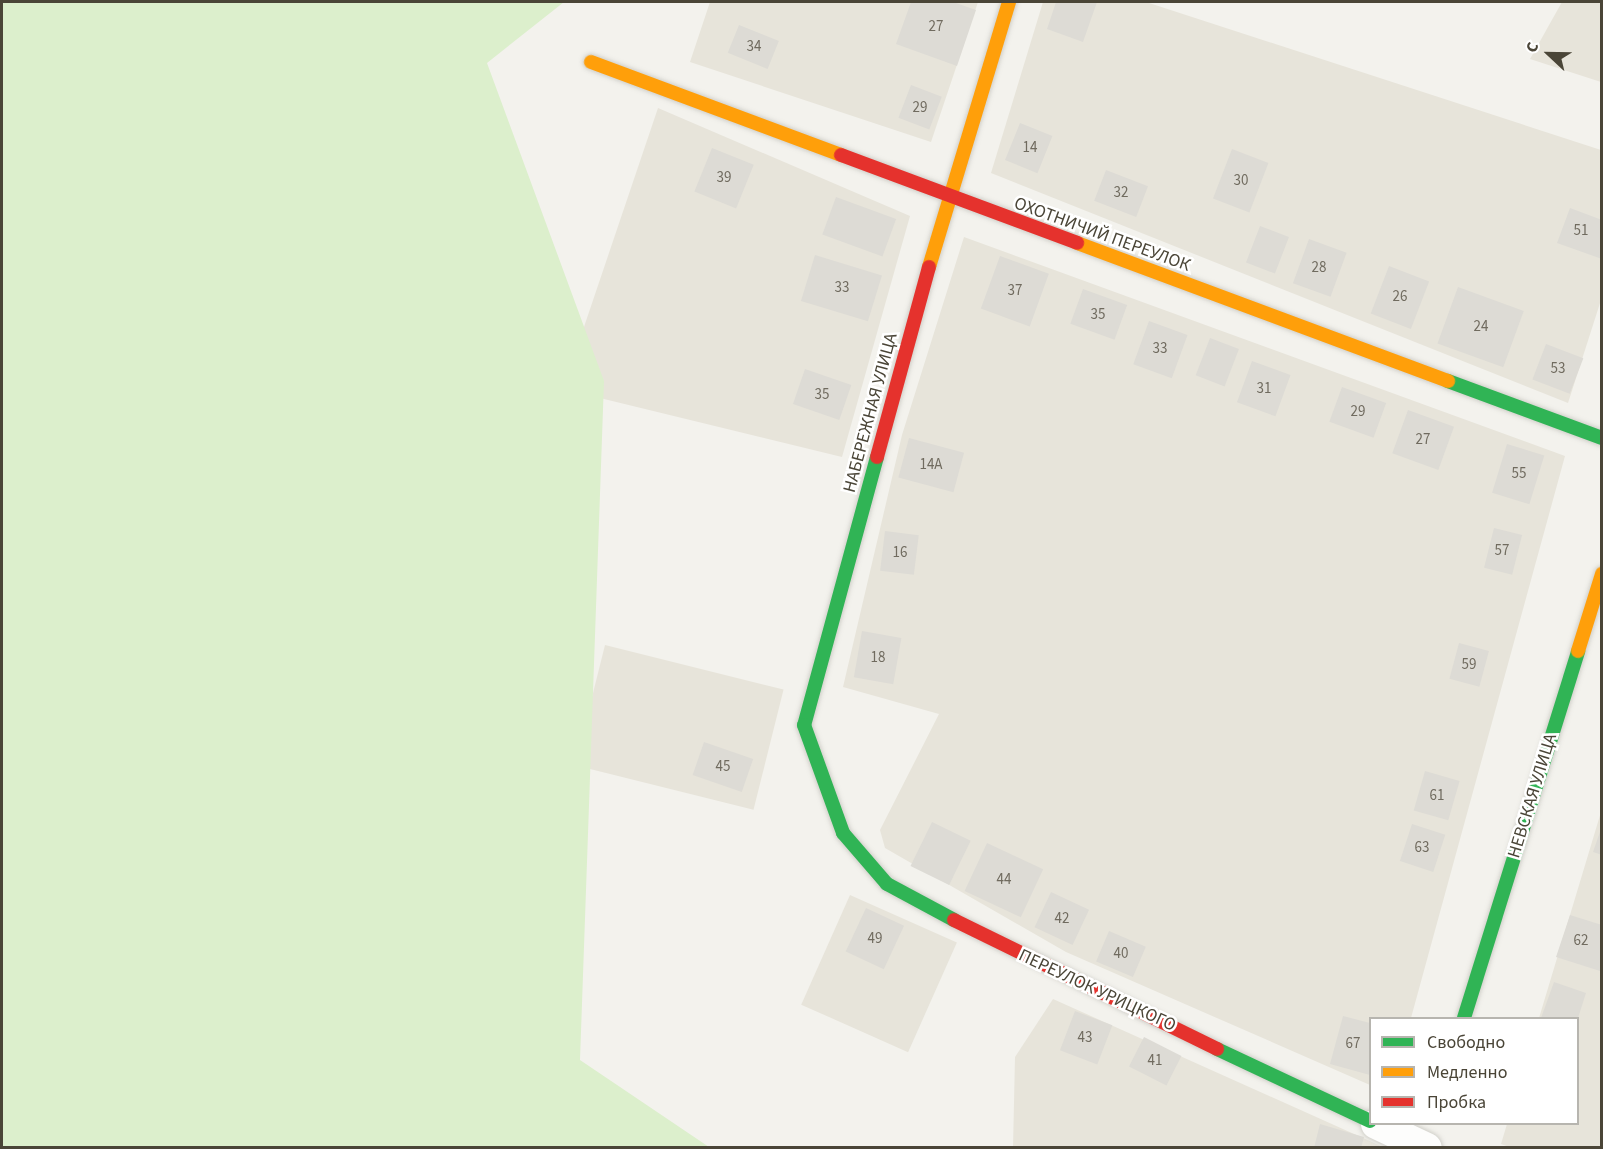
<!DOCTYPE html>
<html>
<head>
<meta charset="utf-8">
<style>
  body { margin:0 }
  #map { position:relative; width:1603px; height:1149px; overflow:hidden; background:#f3f2ed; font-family:"Source Sans 3",sans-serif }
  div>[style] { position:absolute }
  .residential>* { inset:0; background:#e7e4da; transform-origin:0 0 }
  .green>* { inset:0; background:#dcefcc }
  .building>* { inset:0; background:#dddbd5; transform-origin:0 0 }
  .roads { filter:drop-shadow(0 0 2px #d1d0ca) drop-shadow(0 0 2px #d1d0ca) }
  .street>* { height:30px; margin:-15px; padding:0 15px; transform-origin:15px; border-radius:15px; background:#fdfdfc }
  .fast>* { height:14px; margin:-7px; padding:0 7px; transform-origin:7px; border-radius:7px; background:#30b455 }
  .slow>* { height:14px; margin:-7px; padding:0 7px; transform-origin:7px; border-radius:7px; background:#ff9f0a }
  .jam>* { height:14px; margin:-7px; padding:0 7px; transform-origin:7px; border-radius:7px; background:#e5322d }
  span { translate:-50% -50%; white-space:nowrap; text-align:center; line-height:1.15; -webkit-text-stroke:5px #fff; paint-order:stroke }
  .number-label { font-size:15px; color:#706b5f }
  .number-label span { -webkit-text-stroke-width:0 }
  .street-label { font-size:18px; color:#4a4537 }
  .frame { position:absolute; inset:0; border:3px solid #4a4537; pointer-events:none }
  .legend { position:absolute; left:1369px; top:1017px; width:210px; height:108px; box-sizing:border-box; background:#fff; border:2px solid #b7b5af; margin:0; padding:8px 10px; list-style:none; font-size:18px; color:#4a4537 }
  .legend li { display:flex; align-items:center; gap:12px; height:30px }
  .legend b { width:30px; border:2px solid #b7b5af }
  .north { position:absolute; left:1519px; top:24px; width:60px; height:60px; -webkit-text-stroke:4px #fff; paint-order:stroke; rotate:292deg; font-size:16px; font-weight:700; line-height:24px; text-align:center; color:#4a4537 }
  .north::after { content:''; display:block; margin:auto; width:21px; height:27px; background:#4a4537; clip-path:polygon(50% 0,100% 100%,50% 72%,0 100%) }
</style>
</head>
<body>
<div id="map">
  <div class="residential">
    <i style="clip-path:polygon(710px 2px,978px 2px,931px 142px,690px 62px)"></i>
    <i style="clip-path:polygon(1043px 2px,1146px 2px,1601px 150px,1601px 300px,1568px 403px,991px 173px)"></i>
    <i style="clip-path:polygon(1562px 2px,1601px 2px,1601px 82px,1530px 59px)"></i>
    <i style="clip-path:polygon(658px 108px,910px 216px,842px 457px,563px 389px)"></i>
    <i style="clip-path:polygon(964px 237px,1565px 456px,1411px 1018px,1370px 1018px,1370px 1085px,1066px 952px,885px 848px,880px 830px,939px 714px,843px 687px,902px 435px)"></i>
    <i style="left:605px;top:645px;width:184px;height:124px;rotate:14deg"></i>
    <i style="clip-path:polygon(1601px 812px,1601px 1147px,1512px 1148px,1501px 1144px,1507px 1124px,1578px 1124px,1578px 1018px,1539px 1018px)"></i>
    <i style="left:850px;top:895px;width:117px;height:120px;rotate:24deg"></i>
    <i style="clip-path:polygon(1053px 999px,1383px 1147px,1013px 1148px,1015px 1057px)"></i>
  </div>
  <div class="green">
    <i style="clip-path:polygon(2px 2px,564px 2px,487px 63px,604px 381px,580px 1060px,709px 1147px,2px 1147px)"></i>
  </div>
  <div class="building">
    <i style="clip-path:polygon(911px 2px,953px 2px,976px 10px,957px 66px,896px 44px)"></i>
    <i style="clip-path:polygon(1056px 2px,1097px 2px,1083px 42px,1047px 29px)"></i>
    <i style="left:739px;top:25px;width:43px;height:30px;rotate:22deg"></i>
    <i style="left:911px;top:85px;width:33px;height:35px;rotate:21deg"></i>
    <i style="left:1020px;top:123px;width:35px;height:40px;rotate:22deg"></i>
    <i style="left:712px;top:148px;width:45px;height:47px;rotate:22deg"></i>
    <i style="left:1232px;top:149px;width:39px;height:53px;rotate:21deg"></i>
    <i style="left:1106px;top:170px;width:45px;height:33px;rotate:21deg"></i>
    <i style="left:836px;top:197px;width:64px;height:40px;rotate:20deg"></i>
    <i style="clip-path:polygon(1570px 208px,1602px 220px,1602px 259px,1557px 243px)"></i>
    <i style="left:1260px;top:226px;width:31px;height:39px;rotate:21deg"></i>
    <i style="left:1309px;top:239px;width:40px;height:47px;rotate:20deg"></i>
    <i style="left:815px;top:255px;width:70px;height:48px;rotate:17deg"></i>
    <i style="left:1000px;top:256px;width:52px;height:56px;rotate:20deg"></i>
    <i style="left:1389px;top:266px;width:43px;height:51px;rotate:21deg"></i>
    <i style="left:1458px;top:287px;width:70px;height:60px;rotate:20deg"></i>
    <i style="left:1083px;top:289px;width:47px;height:37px;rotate:20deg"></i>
    <i style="left:1149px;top:321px;width:41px;height:46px;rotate:20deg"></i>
    <i style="left:1210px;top:338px;width:31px;height:40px;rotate:21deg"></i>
    <i style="left:1546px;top:344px;width:40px;height:38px;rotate:21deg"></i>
    <i style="left:1252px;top:361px;width:41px;height:44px;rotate:20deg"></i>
    <i style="left:805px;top:369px;width:49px;height:37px;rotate:19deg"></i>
    <i style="left:1342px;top:387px;width:47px;height:37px;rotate:20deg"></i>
    <i style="left:1408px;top:410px;width:49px;height:46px;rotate:20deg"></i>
    <i style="left:909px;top:438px;width:57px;height:41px;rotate:15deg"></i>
    <i style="left:1507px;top:444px;width:39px;height:51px;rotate:17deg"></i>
    <i style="left:1494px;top:528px;width:29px;height:41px;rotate:14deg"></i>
    <i style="left:885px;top:531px;width:34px;height:40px;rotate:7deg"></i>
    <i style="left:862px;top:631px;width:40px;height:47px;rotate:10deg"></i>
    <i style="left:1459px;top:643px;width:31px;height:37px;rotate:15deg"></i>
    <i style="left:704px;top:742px;width:52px;height:35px;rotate:19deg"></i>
    <i style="left:1425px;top:771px;width:36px;height:41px;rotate:16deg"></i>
    <i style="left:932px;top:822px;width:43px;height:49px;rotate:26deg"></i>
    <i style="left:1412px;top:824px;width:35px;height:39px;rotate:18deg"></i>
    <i style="clip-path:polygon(1601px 829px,1602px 829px,1602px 855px,1593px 852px)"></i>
    <i style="left:987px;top:843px;width:62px;height:53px;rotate:25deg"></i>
    <i style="left:1051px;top:892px;width:42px;height:39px;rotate:25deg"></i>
    <i style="left:866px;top:908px;width:42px;height:48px;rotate:25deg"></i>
    <i style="clip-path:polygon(1570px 915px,1602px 925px,1600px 971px,1556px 957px)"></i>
    <i style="left:1109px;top:931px;width:40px;height:33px;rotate:23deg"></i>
    <i style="clip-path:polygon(1554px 982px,1586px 993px,1578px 1018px,1541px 1018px)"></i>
    <i style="left:1075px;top:1011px;width:40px;height:42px;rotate:21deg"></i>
    <i style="clip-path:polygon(1343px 1016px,1370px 1023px,1370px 1075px,1330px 1064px)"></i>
    <i style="left:1144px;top:1037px;width:42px;height:33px;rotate:27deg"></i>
    <i style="clip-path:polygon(1320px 1124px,1364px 1137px,1361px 1148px,1314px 1148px)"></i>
  </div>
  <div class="roads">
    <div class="street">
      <i style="left:1376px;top:1124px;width:56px;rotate:25.2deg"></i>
    </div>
    <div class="fast">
      <i style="left:1448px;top:381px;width:164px;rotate:20.3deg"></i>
      <i style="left:877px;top:457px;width:278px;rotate:105.2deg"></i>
      <i style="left:804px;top:725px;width:115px;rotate:70.1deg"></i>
      <i style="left:843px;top:833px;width:67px;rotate:49.2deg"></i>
      <i style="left:887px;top:884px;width:76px;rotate:28.2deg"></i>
      <i style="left:1464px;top:1018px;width:384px;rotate:-72.7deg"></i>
      <i style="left:1217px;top:1049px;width:169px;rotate:25.2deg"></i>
    </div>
    <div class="slow">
      <i style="left:591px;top:62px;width:267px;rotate:20.4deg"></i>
      <i style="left:1077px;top:243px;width:396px;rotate:20.4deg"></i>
      <i style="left:929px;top:267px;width:277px;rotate:-73.2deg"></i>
      <i style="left:1578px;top:651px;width:81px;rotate:-72.7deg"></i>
    </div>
    <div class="jam">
      <i style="left:841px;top:155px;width:252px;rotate:20.4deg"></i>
      <i style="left:877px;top:457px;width:197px;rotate:-74.7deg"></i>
      <i style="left:954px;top:920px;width:293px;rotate:26.1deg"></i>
    </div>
  </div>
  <div class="number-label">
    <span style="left:936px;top:27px">27</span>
    <span style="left:754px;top:47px">34</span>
    <span style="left:920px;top:108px">29</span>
    <span style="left:1030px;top:148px">14</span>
    <span style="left:724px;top:178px">39</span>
    <span style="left:1241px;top:181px">30</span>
    <span style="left:1121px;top:193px">32</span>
    <span style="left:1581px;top:231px">51</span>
    <span style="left:1319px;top:268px">28</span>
    <span style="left:842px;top:288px">33</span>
    <span style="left:1015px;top:291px">37</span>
    <span style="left:1400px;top:297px">26</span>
    <span style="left:1098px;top:315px">35</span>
    <span style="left:1481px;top:327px">24</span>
    <span style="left:1160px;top:349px">33</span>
    <span style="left:1558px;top:369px">53</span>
    <span style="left:1264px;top:389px">31</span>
    <span style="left:822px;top:395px">35</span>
    <span style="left:1358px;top:412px">29</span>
    <span style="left:1423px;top:440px">27</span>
    <span style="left:931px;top:465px">14А</span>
    <span style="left:1519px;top:474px">55</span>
    <span style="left:1502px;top:551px">57</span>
    <span style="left:900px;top:553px">16</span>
    <span style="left:878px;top:658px">18</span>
    <span style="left:1469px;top:665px">59</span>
    <span style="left:723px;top:767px">45</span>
    <span style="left:1437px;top:796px">61</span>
    <span style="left:1422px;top:848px">63</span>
    <span style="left:1004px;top:880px">44</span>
    <span style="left:1062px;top:919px">42</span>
    <span style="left:875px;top:939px">49</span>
    <span style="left:1581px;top:941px">62</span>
    <span style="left:1121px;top:954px">40</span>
    <span style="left:1085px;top:1038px">43</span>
    <span style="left:1353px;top:1044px">67</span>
    <span style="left:1155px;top:1061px">41</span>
  </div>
  <div class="street-label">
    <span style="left:1102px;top:235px;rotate:20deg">ОХОТНИЧИЙ ПЕРЕУЛОК</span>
    <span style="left:871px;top:413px;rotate:-75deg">НАБЕРЕЖНАЯ УЛИЦА</span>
    <span style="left:1533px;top:796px;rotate:-73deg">НЕВСКАЯ УЛИЦА</span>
    <span style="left:1097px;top:991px;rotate:25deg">ПЕРЕУЛОК УРИЦКОГО</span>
  </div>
  <div class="frame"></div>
  <ul class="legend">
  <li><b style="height:8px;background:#30b455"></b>Свободно</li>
  <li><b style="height:8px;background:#ff9f0a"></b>Медленно</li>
  <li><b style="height:8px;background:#e5322d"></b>Пробка</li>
  </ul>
  <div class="north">С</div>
</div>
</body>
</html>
